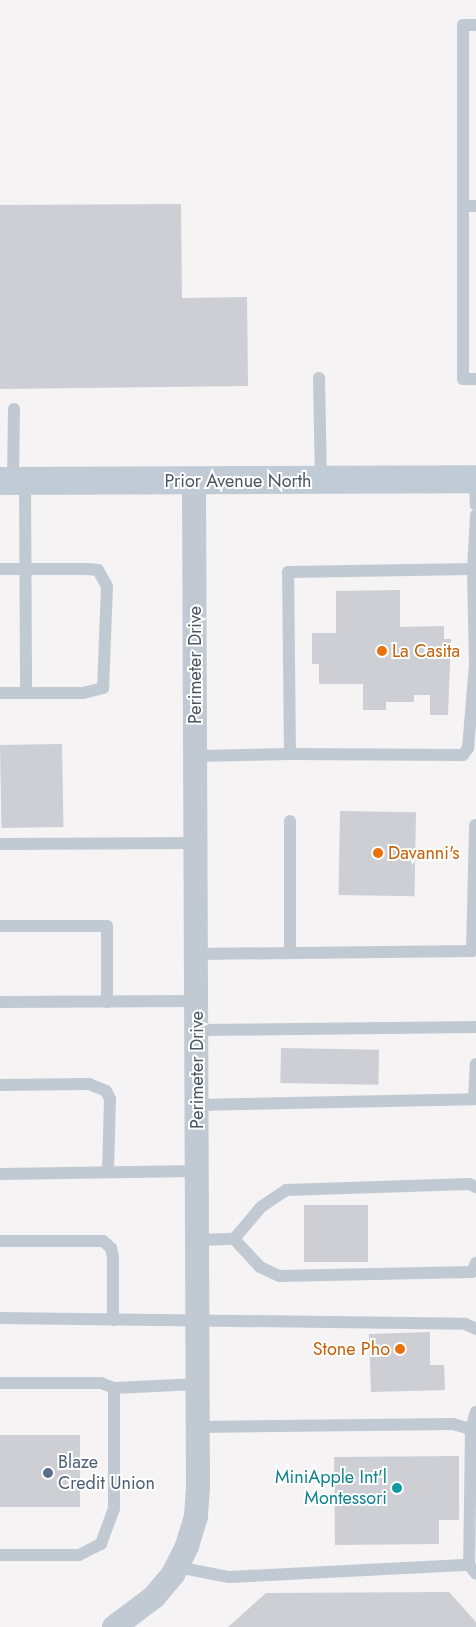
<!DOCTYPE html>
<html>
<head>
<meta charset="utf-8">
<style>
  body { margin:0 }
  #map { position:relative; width:476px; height:1627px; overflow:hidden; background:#f5f3f3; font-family:Jost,sans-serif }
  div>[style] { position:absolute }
  .building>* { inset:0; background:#cdcfd5; transform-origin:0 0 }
  .lane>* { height:12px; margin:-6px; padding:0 6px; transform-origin:6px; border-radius:6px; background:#c1cad2 }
  .street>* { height:24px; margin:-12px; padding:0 12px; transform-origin:12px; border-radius:12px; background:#c1cad2 }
  .secondary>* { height:28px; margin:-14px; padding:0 14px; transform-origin:14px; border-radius:14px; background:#c1cbd6 }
  .dots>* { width:14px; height:14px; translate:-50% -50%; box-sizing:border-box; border:2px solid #fff; border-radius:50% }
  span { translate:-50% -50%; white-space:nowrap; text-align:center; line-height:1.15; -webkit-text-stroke:4px #fff; paint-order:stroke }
  .street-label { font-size:18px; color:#4a5661 }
  .food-label { font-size:18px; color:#c56008 }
  .left { translate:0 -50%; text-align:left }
  .right { translate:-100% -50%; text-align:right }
  .service-label { font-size:18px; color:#4e5e75 }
  .culture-label { font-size:18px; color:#0d838f }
</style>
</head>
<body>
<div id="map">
  <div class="building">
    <i style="clip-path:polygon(181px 204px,182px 298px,247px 297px,248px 386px,0 389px,0 205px)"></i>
    <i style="clip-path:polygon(400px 590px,400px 627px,444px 626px,444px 639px,451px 639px,448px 715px,430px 715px,430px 695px,414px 695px,414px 702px,386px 702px,386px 710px,363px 710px,363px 684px,319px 684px,319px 664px,312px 664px,312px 633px,336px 633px,336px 591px)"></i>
    <i style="left:62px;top:744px;width:83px;height:62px;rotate:89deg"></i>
    <i style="left:340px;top:811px;width:76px;height:84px;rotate:1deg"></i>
    <i style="left:281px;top:1048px;width:98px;height:35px;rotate:1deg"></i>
    <i style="left:304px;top:1205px;width:64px;height:57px"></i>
    <i style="clip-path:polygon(430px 1332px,430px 1365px,444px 1365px,445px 1390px,371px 1392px,369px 1334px)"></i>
    <i style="left:0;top:1435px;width:80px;height:72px"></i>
    <i style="clip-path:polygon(459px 1456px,459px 1520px,439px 1520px,439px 1544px,335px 1545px,334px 1457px)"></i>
    <i style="clip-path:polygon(449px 1592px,476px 1622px,476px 1627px,228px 1627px,266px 1593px)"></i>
  </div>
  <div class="lane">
    <i style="left:463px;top:206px;width:181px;rotate:-90deg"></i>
    <i style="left:463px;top:25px;width:13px"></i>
    <i style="left:476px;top:206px;width:13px;rotate:180deg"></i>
    <i style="left:463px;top:206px;width:173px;rotate:90deg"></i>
    <i style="left:463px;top:379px;width:13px"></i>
    <i style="left:319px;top:378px;width:102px;rotate:88.9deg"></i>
    <i style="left:475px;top:479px;width:26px;rotate:88deg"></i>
    <i style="left:13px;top:481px;width:72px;rotate:-89.2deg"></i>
    <i style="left:25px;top:481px;width:212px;rotate:89.7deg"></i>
    <i style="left:0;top:569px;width:87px"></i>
    <i style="left:87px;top:569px;width:11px;rotate:5deg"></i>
    <i style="left:98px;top:570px;width:18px;rotate:61deg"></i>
    <i style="left:107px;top:586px;width:102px;rotate:92.2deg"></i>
    <i style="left:103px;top:688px;width:21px;rotate:166deg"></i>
    <i style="left:83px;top:693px;width:83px;rotate:180deg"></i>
    <i style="left:290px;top:754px;width:173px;rotate:0.3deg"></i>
    <i style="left:463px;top:755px;width:9px;rotate:-54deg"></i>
    <i style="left:468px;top:748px;width:83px;rotate:-85.2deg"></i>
    <i style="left:475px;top:665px;width:96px;rotate:-91.2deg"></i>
    <i style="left:196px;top:756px;width:94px;rotate:-1.2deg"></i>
    <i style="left:290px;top:754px;width:182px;rotate:-90.6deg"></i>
    <i style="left:288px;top:572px;width:185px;rotate:-0.9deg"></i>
    <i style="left:473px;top:569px;width:54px;rotate:-86.8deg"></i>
    <i style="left:290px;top:821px;width:132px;rotate:90deg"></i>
    <i style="left:0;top:844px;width:196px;rotate:-0.3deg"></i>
    <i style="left:0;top:926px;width:107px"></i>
    <i style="left:107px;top:926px;width:76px;rotate:90deg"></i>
    <i style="left:196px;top:954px;width:276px;rotate:-0.6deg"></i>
    <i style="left:472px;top:951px;width:126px;rotate:-88.6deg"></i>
    <i style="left:0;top:1002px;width:196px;rotate:-0.3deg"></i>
    <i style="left:197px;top:1030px;width:279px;rotate:-0.6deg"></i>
    <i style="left:0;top:1085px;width:89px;rotate:-0.6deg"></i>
    <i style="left:89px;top:1084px;width:18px;rotate:22deg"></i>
    <i style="left:106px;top:1091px;width:9px;rotate:63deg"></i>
    <i style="left:110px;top:1099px;width:73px;rotate:91.6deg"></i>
    <i style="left:197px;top:1105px;width:277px;rotate:-1.2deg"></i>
    <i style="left:474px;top:1099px;width:35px;rotate:-87deg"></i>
    <i style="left:0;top:1174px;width:197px;rotate:-0.9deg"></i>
    <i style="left:234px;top:1239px;width:38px;rotate:47deg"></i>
    <i style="left:260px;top:1267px;width:21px;rotate:25deg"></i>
    <i style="left:279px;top:1276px;width:193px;rotate:-1.2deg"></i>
    <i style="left:472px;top:1272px;width:10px;rotate:-66deg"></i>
    <i style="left:198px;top:1240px;width:36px;rotate:-2deg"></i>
    <i style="left:234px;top:1239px;width:42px;rotate:-49.8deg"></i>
    <i style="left:261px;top:1207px;width:30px;rotate:-34deg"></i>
    <i style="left:286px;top:1190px;width:183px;rotate:-1.9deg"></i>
    <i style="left:469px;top:1184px;width:8px;rotate:23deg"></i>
    <i style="left:0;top:1241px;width:103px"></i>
    <i style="left:103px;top:1241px;width:11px;rotate:41deg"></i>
    <i style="left:111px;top:1248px;width:10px;rotate:79deg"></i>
    <i style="left:113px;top:1258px;width:62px;rotate:90deg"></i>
    <i style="left:0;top:1318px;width:465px;rotate:0.7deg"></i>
    <i style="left:465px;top:1324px;width:12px;rotate:24deg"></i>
    <i style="left:0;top:1383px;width:101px"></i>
    <i style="left:101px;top:1383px;width:14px;rotate:21deg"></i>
    <i style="left:114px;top:1388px;width:84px;rotate:-2.7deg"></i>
    <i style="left:198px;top:1427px;width:255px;rotate:-0.7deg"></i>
    <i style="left:453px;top:1424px;width:19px;rotate:16deg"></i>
    <i style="left:471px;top:1429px;width:136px;rotate:90.8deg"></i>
    <i style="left:471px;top:1429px;width:18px;rotate:-74deg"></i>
    <i style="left:0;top:1555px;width:79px"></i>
    <i style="left:79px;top:1555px;width:25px;rotate:-27deg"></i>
    <i style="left:101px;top:1544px;width:37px;rotate:-70deg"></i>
    <i style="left:114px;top:1509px;width:121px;rotate:-90deg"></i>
    <i style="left:177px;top:1567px;width:53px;rotate:10.9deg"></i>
    <i style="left:229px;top:1577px;width:240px;rotate:-2.9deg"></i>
    <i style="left:469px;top:1565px;width:11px;rotate:52deg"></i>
  </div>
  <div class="street">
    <i style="left:114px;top:1627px;width:50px;rotate:-36.9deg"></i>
    <i style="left:154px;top:1597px;width:30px;rotate:-50deg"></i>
    <i style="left:173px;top:1574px;width:31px;rotate:-63deg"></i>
    <i style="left:187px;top:1546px;width:31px;rotate:-73deg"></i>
    <i style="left:196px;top:1516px;width:30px;rotate:-86deg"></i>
    <i style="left:198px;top:1486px;width:1005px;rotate:-90.23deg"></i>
  </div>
  <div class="secondary">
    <i style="left:0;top:481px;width:476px;rotate:-0.2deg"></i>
  </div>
  <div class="dots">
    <i style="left:382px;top:651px;background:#e8710a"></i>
    <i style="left:378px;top:853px;background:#e8710a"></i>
    <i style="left:400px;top:1349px;background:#e8710a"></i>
    <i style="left:48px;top:1473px;background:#5c6f8a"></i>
    <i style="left:397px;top:1488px;background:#0f9aa8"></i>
  </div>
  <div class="street-label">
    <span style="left:238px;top:481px">Prior Avenue North</span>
    <span style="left:195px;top:665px;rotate:-90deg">Perimeter Drive</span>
    <span style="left:197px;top:1070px;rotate:-90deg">Perimeter Drive</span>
  </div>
  <div class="food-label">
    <span class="left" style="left:392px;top:651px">La Casita</span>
    <span class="left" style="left:388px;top:853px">Davanni's</span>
    <span class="right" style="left:390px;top:1349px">Stone Pho</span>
  </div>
  <div class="service-label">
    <span class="left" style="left:58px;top:1473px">Blaze<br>Credit Union</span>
  </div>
  <div class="culture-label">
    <span class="right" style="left:387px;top:1488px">MiniApple Int'l<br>Montessori</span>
  </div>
</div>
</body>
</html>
